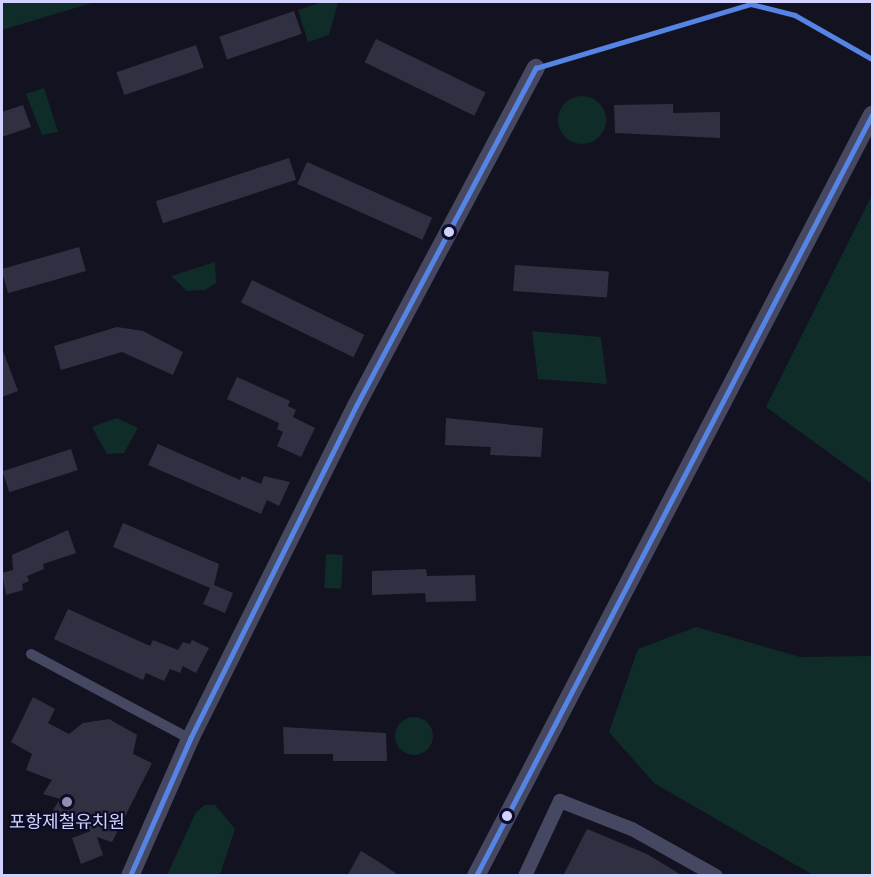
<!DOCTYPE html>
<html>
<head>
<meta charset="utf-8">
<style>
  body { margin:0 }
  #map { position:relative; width:874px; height:877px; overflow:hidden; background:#131220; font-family:Poppins,"Noto Sans KR",sans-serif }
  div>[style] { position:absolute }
  .green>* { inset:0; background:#0f2c29; transform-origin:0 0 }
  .round { border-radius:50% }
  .building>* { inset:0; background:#313042; transform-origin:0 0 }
  .pedestrian>* { height:10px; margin:-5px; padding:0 5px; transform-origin:5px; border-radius:5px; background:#464861 }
  .minor>* { height:14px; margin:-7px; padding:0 7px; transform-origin:7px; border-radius:7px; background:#464861 }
  .tertiary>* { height:18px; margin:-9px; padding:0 9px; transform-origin:9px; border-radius:9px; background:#464861 }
  .bus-1>* { height:4.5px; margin:-2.25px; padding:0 2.25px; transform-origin:2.25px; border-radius:2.25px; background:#5584e4 }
  .dots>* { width:16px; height:16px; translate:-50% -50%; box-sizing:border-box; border:3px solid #0d0c26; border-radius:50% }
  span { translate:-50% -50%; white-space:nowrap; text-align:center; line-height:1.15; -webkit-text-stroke:4.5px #0d0c26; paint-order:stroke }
  .poi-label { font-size:18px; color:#d1d2ff }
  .frame { position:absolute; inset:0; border:3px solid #d1d2ff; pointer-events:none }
</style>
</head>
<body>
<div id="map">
  <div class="green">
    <i style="clip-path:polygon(2px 2px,95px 2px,2px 30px)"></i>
    <i style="clip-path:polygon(323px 2px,338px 2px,329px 35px,308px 42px,298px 10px)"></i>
    <i style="clip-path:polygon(44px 88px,58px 132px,42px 135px,26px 94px)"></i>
    <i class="round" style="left:558px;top:96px;width:48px;height:48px"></i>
    <i style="clip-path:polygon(872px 195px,872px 484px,766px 407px)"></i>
    <i style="clip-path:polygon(215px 262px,216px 283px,205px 290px,187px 291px,171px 276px)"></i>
    <i style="clip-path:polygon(532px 331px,601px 337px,607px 384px,538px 379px)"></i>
    <i style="clip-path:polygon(117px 418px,138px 428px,124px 453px,107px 454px,92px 427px)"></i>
    <i style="left:326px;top:554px;width:17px;height:34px;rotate:3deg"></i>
    <i style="clip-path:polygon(696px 627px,800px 657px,872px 656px,872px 875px,813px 875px,654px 783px,609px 732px,638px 649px)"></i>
    <i class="round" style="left:395px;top:717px;width:38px;height:38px"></i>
    <i style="clip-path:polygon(205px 805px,215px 805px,235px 829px,220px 875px,167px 875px,196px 812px)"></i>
  </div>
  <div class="building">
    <i style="left:294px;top:11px;width:24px;height:79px;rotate:71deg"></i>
    <i style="left:376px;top:39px;width:122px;height:26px;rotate:26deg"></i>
    <i style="left:196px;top:45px;width:24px;height:84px;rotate:71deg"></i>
    <i style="clip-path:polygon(673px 104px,673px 113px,720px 112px,720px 138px,615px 133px,614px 105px)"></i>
    <i style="clip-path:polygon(23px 105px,31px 127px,2px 137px,2px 112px)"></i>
    <i style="left:289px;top:158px;width:23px;height:140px;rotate:72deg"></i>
    <i style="left:307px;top:162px;width:137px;height:24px;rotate:24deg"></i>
    <i style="left:79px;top:247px;width:25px;height:81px;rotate:74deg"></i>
    <i style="left:515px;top:265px;width:94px;height:26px;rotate:4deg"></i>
    <i style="left:252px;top:280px;width:125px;height:25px;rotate:26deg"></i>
    <i style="clip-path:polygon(117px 327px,143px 331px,183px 352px,173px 375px,122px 352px,61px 370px,54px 346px)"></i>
    <i style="clip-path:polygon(3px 351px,18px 391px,2px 397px,2px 352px)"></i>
    <i style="clip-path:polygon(237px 377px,290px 401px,288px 406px,296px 410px,293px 417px,315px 428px,301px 457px,277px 446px,283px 432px,277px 429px,279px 423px,227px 399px)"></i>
    <i style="clip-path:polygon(446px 418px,543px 428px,541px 457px,490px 455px,491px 447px,445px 445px)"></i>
    <i style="clip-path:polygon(158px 444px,240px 480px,242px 476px,261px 484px,264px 476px,290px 482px,279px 506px,267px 500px,261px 514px,148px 465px)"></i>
    <i style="left:71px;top:449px;width:22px;height:72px;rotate:72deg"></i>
    <i style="clip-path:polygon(123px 523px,219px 564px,214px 585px,233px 593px,225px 613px,203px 604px,210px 588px,113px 547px)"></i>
    <i style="clip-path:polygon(68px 530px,76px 553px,43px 564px,44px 569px,27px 576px,29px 581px,22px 584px,23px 590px,6px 595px,2px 573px,13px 570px,12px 555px)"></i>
    <i style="clip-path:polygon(426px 569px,427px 576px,475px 575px,476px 601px,426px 602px,425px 593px,372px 595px,372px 571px)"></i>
    <i style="clip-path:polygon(68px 609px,150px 646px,153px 640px,178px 650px,183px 642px,190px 644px,192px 640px,209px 648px,196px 673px,183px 666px,180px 673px,170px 669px,164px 681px,146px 673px,143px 680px,54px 639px)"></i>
    <i style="clip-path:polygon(33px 697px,55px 709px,48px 723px,69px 734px,83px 723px,109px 719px,137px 735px,133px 754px,152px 763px,112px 842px,97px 837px,103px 855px,81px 864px,72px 838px,91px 831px,50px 815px,60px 799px,43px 794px,52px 780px,26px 770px,32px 754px,11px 742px)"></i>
    <i style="clip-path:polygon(283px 727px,386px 733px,387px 761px,333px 761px,333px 754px,284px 754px)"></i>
    <i style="clip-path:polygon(587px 829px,647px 854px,683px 876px,563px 876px)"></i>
    <i style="clip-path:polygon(361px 851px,376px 860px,400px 876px,347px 876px)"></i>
  </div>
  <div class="pedestrian">
    <i style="left:31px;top:654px;width:180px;rotate:28.1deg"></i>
  </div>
  <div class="minor">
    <i style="left:525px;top:876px;width:83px;rotate:-65deg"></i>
    <i style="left:560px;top:801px;width:77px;rotate:21.3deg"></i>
    <i style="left:632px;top:829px;width:96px;rotate:29.2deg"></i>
  </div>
  <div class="tertiary">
    <i style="left:130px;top:876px;width:150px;rotate:-66.3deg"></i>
    <i style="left:190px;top:739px;width:372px;rotate:-63.5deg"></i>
    <i style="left:356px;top:406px;width:383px;rotate:-62deg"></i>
    <i style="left:476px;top:876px;width:858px;rotate:-62.51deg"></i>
  </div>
  <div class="bus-1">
    <i style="left:130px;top:876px;width:150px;rotate:-66.3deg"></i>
    <i style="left:190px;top:739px;width:372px;rotate:-63.5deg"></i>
    <i style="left:356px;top:406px;width:383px;rotate:-62deg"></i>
    <i style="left:536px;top:68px;width:224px;rotate:-16.6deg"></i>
    <i style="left:751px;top:4px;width:45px;rotate:14deg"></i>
    <i style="left:795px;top:15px;width:89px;rotate:29.7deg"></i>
    <i style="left:476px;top:876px;width:858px;rotate:-62.51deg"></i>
  </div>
  <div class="dots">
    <i style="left:449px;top:232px;background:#d1d2ff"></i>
    <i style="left:67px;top:802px;background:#8e8fb1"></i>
    <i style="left:507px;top:816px;background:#d1d2ff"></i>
  </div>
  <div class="poi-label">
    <span style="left:67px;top:822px">포항제철유치원</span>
  </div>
  <div class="frame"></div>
</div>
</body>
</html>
